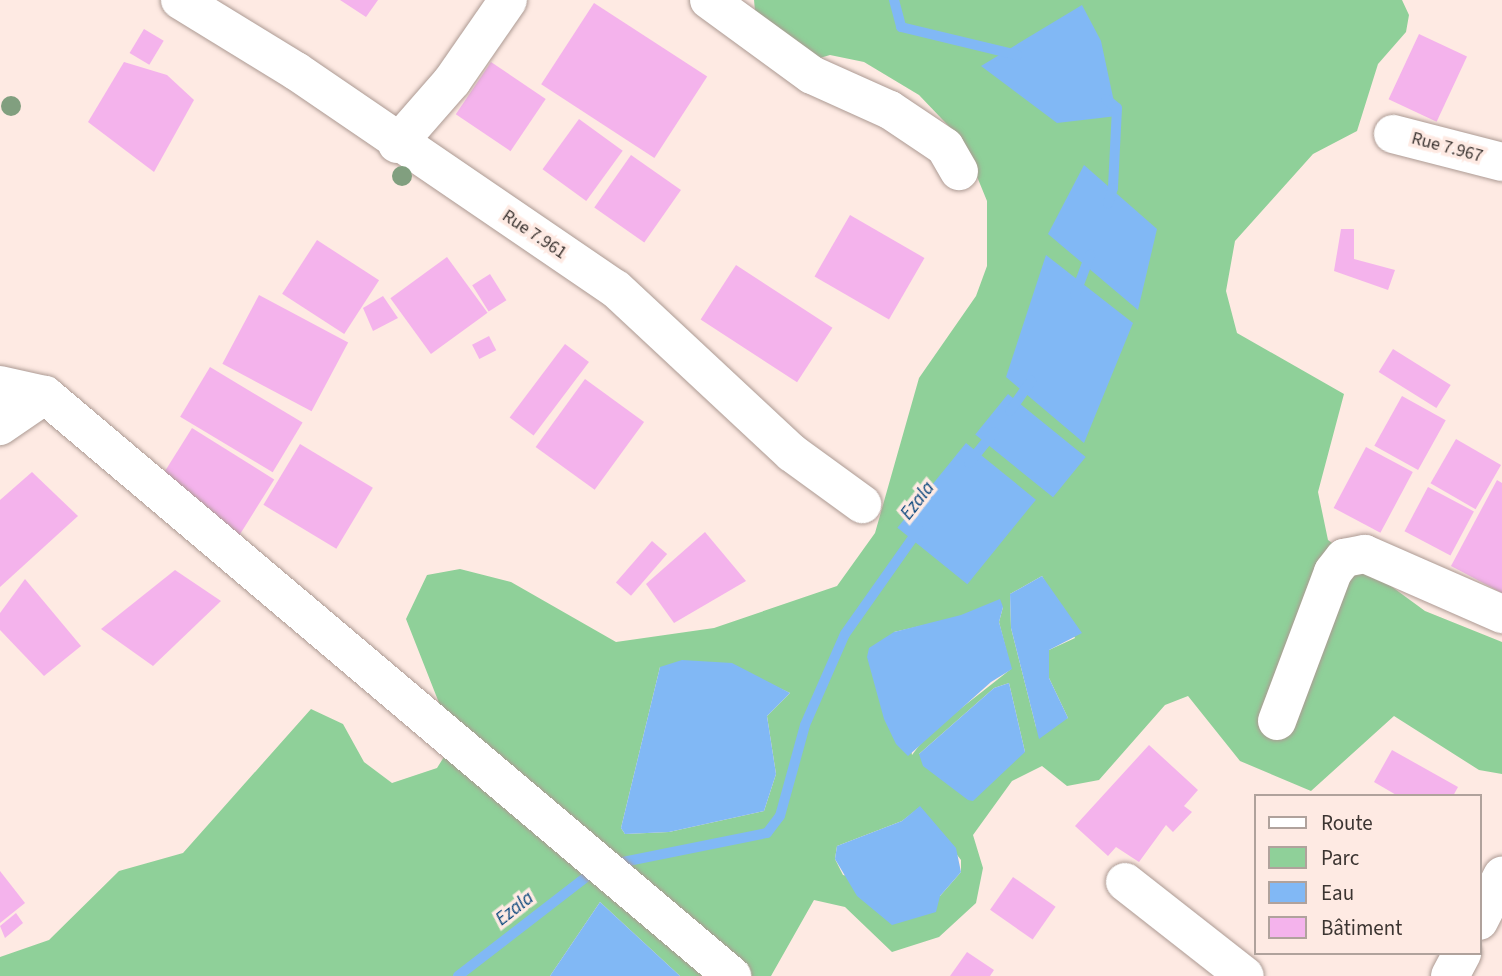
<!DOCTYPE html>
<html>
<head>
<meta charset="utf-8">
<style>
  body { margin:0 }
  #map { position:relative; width:1502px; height:976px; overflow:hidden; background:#feeae3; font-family:"Source Sans 3",sans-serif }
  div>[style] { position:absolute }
  .green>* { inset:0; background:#8fd099 }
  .water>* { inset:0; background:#81b8f5; transform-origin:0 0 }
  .stream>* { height:10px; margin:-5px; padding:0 5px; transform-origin:5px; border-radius:5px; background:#81b8f5 }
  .building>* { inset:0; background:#f4b3ec; transform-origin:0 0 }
  .roads { filter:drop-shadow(0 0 2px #ac9a93) drop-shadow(0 0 2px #ac9a93) }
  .minor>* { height:38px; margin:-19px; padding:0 19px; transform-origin:19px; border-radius:19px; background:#fff }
  .trees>* { width:20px; height:20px; margin:-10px; border-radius:50%; background:#819f7f }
  span { translate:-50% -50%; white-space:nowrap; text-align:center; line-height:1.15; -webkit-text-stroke:7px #feeae3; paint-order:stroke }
  .street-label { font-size:18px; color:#3c3532 }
  .water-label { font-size:19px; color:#0a467c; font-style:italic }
  .legend { position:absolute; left:1254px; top:794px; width:228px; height:161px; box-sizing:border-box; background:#feeae3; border:2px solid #b0a29c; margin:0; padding:9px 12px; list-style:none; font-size:21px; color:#3c3532 }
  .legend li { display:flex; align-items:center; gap:14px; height:35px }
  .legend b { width:35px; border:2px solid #b0a29c }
</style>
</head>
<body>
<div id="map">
  <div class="green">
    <i style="clip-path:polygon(evenodd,754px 0,1402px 0,1409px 15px,1406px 32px,1378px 64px,1357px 131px,1313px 154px,1235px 241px,1226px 291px,1237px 333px,1344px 394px,1318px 492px,1328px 540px,1425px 611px,1502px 642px,1502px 774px,1479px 770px,1394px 716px,1311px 791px,1240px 761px,1188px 696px,1165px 705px,1099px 780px,1067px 786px,1042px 766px,1012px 781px,973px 835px,983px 868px,976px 903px,939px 937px,892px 952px,845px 907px,814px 900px,771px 976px,680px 976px,600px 902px,550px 976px,0 976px,0 957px,49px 940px,119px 871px,183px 853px,311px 709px,343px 724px,364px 762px,392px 783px,437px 768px,454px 741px,406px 619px,427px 575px,460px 569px,511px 582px,616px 642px,714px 628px,837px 586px,875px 533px,919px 378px,976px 296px,987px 266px,987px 201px,962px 140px,919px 95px,864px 62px,830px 55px,776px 71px,758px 44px,754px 0,1042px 576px,1075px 638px,1049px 650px,1046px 662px,1049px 678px,1068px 718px,1036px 727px,1011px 628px,1010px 594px,1042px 576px,754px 0,1003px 607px,999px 622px,1011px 669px,927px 735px,912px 755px,894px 632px,1003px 607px,754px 0,660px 667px,762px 680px,790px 693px,767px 716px,776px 774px,764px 811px,669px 832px,625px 834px,621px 828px,660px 667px,754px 0,1009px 683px,1025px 752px,919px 754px,994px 688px,1009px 683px,754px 0,920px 807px,961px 860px,961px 872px,940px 896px,843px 875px,835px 859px,837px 846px,902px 821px,920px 807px)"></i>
  </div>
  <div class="water">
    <i style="clip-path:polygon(1082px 5px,1101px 41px,1117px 116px,1057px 123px,981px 66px)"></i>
    <i style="clip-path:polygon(1084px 165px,1157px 229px,1138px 310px,1048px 234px)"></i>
    <i style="clip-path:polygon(1046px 255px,1133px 323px,1084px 443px,1006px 377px)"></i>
    <i style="left:1008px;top:394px;width:100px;height:52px;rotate:39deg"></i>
    <i style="left:966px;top:443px;width:90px;height:109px;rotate:39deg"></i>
    <i style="clip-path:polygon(1042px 576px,1082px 633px,1049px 650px,1049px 678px,1068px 718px,1039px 739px,1011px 628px,1010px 594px)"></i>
    <i style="clip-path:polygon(1000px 599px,1003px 607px,999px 622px,1012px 669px,991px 682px,908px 756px,896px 744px,884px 719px,867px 657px,869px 648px,894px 632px,961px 615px)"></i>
    <i style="clip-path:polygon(682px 660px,732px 663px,790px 693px,767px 716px,776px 774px,764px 811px,669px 832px,625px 834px,621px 828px,660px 667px)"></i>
    <i style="clip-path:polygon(1009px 683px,1025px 752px,973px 801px,968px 800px,923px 766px,919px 754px,994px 688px)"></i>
    <i style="clip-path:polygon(920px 806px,956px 848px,961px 872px,940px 896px,936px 912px,892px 925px,857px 896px,835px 859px,837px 846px,902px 821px)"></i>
    <i style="clip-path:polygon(600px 902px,680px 976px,550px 976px)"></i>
  </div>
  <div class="stream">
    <i style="left:894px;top:0;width:28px;rotate:75deg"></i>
    <i style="left:901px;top:27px;width:120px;rotate:13.5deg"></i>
    <i style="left:1106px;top:99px;width:14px;rotate:39deg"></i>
    <i style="left:1117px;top:108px;width:80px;rotate:92.9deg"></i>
    <i style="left:1113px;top:188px;width:16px;rotate:108deg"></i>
    <i style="left:1075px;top:295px;width:43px;rotate:-69.4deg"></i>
    <i style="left:1010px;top:411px;width:37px;rotate:-55deg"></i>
    <i style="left:969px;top:463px;width:40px;rotate:-51deg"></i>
    <i style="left:613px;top:864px;width:157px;rotate:-11.4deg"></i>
    <i style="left:767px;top:833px;width:21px;rotate:-53deg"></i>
    <i style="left:780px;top:816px;width:94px;rotate:-74.6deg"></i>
    <i style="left:805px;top:725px;width:99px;rotate:-66.3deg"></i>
    <i style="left:845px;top:634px;width:128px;rotate:-54.8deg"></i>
    <i style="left:458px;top:976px;width:173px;rotate:-37.7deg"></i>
  </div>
  <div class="building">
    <i style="clip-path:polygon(340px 0,378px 0,366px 17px)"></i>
    <i style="left:594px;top:3px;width:135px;height:97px;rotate:33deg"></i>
    <i style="left:144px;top:29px;width:23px;height:28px;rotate:31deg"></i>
    <i style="left:1419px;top:34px;width:53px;height:72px;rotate:25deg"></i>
    <i style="clip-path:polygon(124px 62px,167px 75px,194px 100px,154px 172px,88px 122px)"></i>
    <i style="left:491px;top:62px;width:66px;height:63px;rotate:34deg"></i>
    <i style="left:579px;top:119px;width:54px;height:62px;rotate:36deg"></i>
    <i style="left:631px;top:155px;width:61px;height:64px;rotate:35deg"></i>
    <i style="left:850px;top:215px;width:86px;height:71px;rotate:30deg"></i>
    <i style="clip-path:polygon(1341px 229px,1354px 229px,1354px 259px,1395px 270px,1388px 290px,1334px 271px)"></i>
    <i style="left:317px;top:240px;width:74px;height:64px;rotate:33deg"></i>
    <i style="left:447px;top:257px;width:69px;height:70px;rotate:54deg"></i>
    <i style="left:736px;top:265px;width:115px;height:65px;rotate:33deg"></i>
    <i style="left:490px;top:274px;width:31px;height:21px;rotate:58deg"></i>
    <i style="left:259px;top:295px;width:101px;height:78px;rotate:28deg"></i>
    <i style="clip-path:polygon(383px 296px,398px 318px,373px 331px,363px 308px)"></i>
    <i style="left:489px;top:336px;width:16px;height:19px;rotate:63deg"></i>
    <i style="left:565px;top:344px;width:30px;height:92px;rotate:37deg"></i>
    <i style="left:1393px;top:349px;width:68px;height:27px;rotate:32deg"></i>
    <i style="left:210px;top:367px;width:108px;height:58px;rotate:31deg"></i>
    <i style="left:585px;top:379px;width:73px;height:84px;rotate:36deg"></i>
    <i style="left:1402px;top:396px;width:50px;height:57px;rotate:29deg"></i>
    <i style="left:192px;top:428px;width:97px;height:70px;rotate:32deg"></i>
    <i style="left:1456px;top:439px;width:52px;height:51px;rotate:30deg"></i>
    <i style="left:300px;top:444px;width:85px;height:71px;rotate:31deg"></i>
    <i style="left:1366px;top:447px;width:53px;height:69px;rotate:28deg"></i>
    <i style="clip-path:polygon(32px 472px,78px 516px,0 587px,0 500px)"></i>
    <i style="clip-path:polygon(1497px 480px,1502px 483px,1502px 593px,1451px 566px)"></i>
    <i style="left:1428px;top:487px;width:52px;height:50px;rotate:28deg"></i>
    <i style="clip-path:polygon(705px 532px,746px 581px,674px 623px,646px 584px)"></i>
    <i style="left:652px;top:541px;width:20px;height:55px;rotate:41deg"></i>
    <i style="clip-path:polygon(175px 570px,221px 601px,153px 666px,101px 629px)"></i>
    <i style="clip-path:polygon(25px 579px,81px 646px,44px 676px,0 630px,0 613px)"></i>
    <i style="clip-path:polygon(1149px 745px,1198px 790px,1184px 806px,1192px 812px,1173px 832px,1166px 825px,1139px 862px,1116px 847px,1108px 856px,1075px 826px)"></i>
    <i style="clip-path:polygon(1392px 750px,1458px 787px,1453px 796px,1398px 796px,1374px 782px)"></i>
    <i style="clip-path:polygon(0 871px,25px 903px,0 923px)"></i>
    <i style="left:1013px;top:877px;width:52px;height:40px;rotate:35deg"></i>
    <i style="clip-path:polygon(16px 913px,23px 923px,5px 938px,0 926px)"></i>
    <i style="clip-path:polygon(967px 952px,994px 970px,990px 976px,950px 976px)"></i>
  </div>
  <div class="roads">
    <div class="minor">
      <i style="left:180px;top:0;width:136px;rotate:31.5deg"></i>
      <i style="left:296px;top:71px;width:387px;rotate:34.3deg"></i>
      <i style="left:616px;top:289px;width:241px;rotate:43deg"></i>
      <i style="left:792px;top:453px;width:87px;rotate:36.1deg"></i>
      <i style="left:709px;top:0;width:127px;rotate:36.1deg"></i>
      <i style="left:812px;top:75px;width:85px;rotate:24.2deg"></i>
      <i style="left:890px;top:110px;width:66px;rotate:33.9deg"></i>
      <i style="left:945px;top:147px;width:28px;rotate:60deg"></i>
      <i style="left:1393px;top:134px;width:113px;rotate:14.4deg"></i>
      <i style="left:397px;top:144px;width:84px;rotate:-48.9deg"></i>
      <i style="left:452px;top:81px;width:98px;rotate:-55.3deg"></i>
      <i style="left:0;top:385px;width:46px;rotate:12.5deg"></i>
      <i style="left:45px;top:395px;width:55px;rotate:145.4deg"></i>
      <i style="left:45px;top:395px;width:900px;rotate:40.22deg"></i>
      <i style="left:1277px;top:721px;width:159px;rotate:-69.4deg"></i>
      <i style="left:1333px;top:572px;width:18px;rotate:-52deg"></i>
      <i style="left:1344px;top:558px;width:21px;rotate:-11deg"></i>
      <i style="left:1365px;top:554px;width:150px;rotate:23.7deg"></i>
      <i style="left:1125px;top:882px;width:152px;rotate:38.1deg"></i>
      <i style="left:1479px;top:921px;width:51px;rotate:-62.9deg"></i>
      <i style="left:1450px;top:976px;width:26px;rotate:-62deg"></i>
    </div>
  </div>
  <div class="trees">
    <i style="left:11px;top:106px"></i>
    <i style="left:402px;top:176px"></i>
  </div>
  <div class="street-label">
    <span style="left:1447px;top:148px;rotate:15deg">Rue 7.967</span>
    <span style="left:534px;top:235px;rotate:34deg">Rue 7.961</span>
  </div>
  <div class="water-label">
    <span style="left:918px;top:501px;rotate:-52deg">Ezala</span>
    <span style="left:515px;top:909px;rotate:-38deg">Ezala</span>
  </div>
  <ul class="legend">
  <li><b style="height:9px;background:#fff"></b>Route</li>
  <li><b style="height:19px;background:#8fd099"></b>Parc</li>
  <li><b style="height:19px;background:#81b8f5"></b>Eau</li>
  <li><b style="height:19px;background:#f4b3ec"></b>Bâtiment</li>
  </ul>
</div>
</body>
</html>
